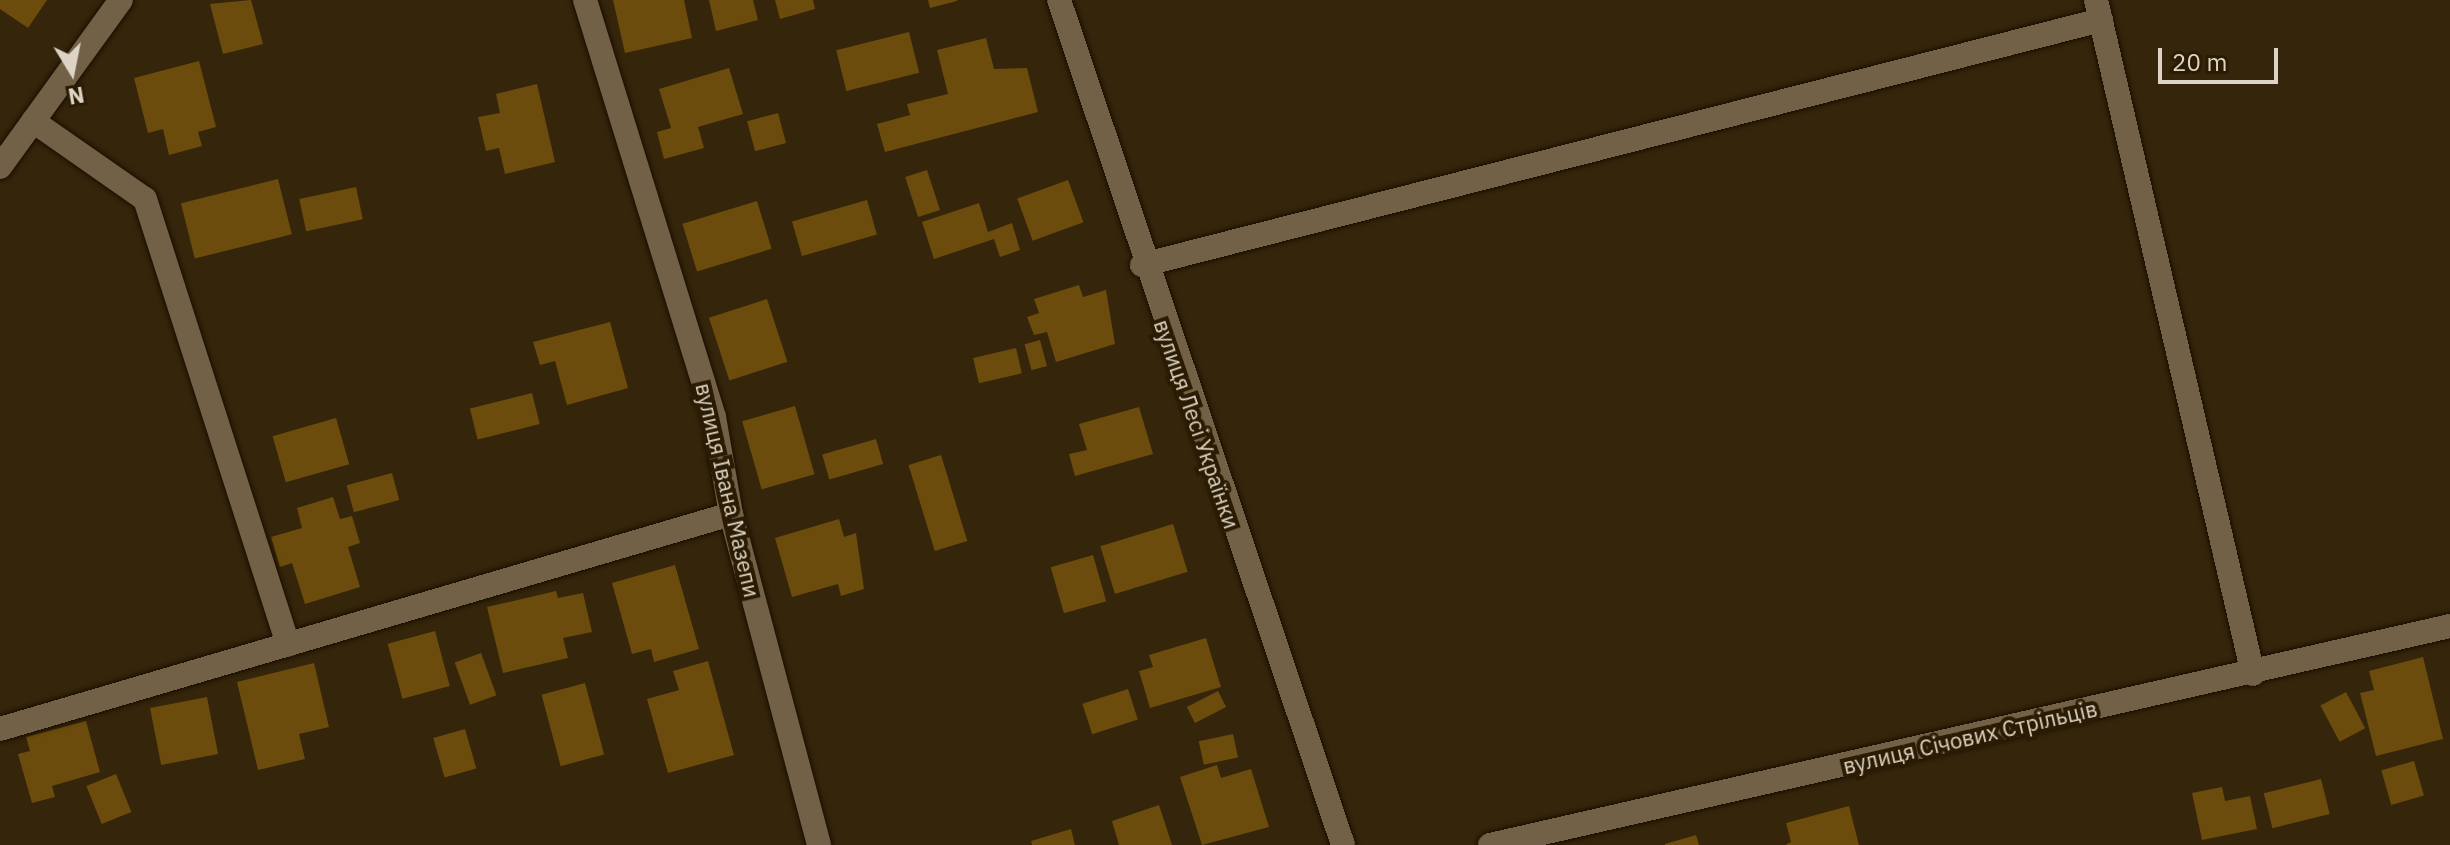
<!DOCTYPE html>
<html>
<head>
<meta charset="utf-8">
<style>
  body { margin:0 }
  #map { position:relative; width:2450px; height:845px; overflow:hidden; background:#34250b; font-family:"IBM Plex Sans",sans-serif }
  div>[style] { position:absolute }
  .building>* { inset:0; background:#6c4c0c; transform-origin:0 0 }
  .roads { filter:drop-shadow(0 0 2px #1b0d00) drop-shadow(0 0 2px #1b0d00) }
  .street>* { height:24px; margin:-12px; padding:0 12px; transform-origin:12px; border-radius:12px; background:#726146 }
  span { translate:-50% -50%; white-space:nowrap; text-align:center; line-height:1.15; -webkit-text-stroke:8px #2a1b02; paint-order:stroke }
  .street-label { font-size:22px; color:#ddd4c5 }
  .north { position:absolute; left:32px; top:32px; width:80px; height:80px; -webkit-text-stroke:6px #2a1b02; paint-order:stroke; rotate:170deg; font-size:22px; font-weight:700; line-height:32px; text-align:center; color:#ddd4c5 }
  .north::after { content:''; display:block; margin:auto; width:28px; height:36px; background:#ddd4c5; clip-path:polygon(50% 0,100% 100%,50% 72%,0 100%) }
  .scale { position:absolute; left:2158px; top:48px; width:120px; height:36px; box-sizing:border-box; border:4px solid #ddd4c5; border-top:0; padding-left:10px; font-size:24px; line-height:28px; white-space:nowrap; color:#ddd4c5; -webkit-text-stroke:6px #2a1b02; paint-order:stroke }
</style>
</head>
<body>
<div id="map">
  <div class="building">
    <i style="clip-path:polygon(0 0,47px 0,28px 28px,0 9px)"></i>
    <i style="clip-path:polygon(251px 0,263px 44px,223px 54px,210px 4px)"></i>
    <i style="clip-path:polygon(613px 0,684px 0,692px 38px,625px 53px)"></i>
    <i style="clip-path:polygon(709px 0,753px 0,758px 20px,716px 31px)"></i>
    <i style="clip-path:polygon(775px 0,813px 0,815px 9px,780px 19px)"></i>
    <i style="clip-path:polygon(928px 0,957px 0,957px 1px,930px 8px)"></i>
    <i style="left:909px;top:32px;width:42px;height:75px;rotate:76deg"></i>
    <i style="clip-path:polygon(986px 38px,994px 69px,1027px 68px,1038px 112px,885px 152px,877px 124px,910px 115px,907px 104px,948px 94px,937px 50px)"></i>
    <i style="clip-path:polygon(199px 61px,216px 127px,198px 132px,202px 146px,169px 155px,163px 129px,148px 133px,134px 78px)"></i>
    <i style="clip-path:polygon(729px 68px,743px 114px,698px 127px,704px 148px,664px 159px,657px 132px,671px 128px,659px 89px)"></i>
    <i style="clip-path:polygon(537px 84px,555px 162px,505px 174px,499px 148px,486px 151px,478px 117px,500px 113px,496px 94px)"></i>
    <i style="left:778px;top:113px;width:31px;height:32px;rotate:75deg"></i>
    <i style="left:927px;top:170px;width:42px;height:23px;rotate:72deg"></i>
    <i style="left:278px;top:179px;width:57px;height:100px;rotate:76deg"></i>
    <i style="left:1068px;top:180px;width:45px;height:54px;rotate:70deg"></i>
    <i style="left:356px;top:187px;width:33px;height:58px;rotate:78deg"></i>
    <i style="left:867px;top:200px;width:36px;height:78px;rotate:74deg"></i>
    <i style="left:757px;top:201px;width:50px;height:78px;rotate:73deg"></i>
    <i style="clip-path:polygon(979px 203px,988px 232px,1012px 223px,1020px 250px,1000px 257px,994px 239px,934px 259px,922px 222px)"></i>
    <i style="clip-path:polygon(1079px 285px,1083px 297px,1106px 290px,1115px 344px,1056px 362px,1047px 332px,1034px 335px,1027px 317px,1039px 313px,1034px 299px)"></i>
    <i style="left:767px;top:299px;width:66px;height:61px;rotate:72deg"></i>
    <i style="clip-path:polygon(610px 322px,628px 388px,567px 405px,555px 361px,540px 365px,533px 342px)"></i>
    <i style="left:1040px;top:340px;width:27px;height:16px;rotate:75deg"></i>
    <i style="left:1016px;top:348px;width:26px;height:44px;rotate:77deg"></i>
    <i style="left:532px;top:393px;width:32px;height:64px;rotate:76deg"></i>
    <i style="left:795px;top:406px;width:71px;height:55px;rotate:74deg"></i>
    <i style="clip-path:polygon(1139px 407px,1153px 454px,1075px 476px,1069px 454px,1087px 450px,1079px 424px)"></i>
    <i style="left:336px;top:418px;width:48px;height:66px;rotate:74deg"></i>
    <i style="left:876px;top:439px;width:26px;height:56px;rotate:74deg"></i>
    <i style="left:941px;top:455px;width:90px;height:34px;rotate:73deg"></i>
    <i style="left:392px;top:473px;width:28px;height:47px;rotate:75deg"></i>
    <i style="clip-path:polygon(333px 497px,340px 519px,352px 516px,360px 543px,348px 547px,360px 587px,305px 604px,292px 563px,280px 567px,271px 537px,302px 528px,297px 508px)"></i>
    <i style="clip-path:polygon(839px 519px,844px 537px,856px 533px,864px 589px,841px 596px,838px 584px,792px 597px,775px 538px)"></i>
    <i style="left:1173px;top:524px;width:50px;height:76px;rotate:73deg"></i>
    <i style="left:1093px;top:555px;width:48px;height:44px;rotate:74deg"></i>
    <i style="clip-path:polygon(675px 565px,699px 649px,654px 662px,651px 649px,632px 654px,612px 583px)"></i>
    <i style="clip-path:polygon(556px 591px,558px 598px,583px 593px,592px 632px,563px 638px,568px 658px,503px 673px,487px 607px)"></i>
    <i style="left:435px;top:631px;width:57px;height:49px;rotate:75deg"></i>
    <i style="clip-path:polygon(1206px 638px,1221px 687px,1150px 708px,1139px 671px,1153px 667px,1149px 655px)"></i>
    <i style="left:481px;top:653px;width:45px;height:28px;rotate:70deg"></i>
    <i style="clip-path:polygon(2423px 657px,2443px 739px,2376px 756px,2360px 693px,2374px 690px,2369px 671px)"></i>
    <i style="clip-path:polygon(708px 661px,734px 755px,668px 773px,647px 699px,679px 690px,673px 671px)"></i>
    <i style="clip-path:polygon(314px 663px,329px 727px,299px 734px,305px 759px,258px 770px,237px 682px)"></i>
    <i style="left:585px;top:683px;width:74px;height:45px;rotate:75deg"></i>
    <i style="left:1128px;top:689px;width:32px;height:48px;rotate:72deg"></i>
    <i style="left:1218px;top:691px;width:18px;height:35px;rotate:63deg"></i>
    <i style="left:2346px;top:692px;width:41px;height:29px;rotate:62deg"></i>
    <i style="left:207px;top:697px;width:58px;height:58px;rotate:79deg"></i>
    <i style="clip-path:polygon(86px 721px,100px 772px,52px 786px,55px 797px,32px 803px,18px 754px,30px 751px,26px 737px)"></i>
    <i style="left:465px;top:729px;width:41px;height:33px;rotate:74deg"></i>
    <i style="left:1233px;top:734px;width:24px;height:35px;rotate:78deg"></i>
    <i style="left:2414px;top:761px;width:36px;height:34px;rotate:74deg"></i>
    <i style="clip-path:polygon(1217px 765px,1221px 778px,1251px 769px,1269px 827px,1202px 845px,1180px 777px)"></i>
    <i style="left:116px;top:774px;width:41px;height:32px;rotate:68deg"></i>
    <i style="left:2321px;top:779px;width:36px;height:59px;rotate:76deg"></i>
    <i style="clip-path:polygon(2222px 787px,2225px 801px,2250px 796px,2257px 829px,2202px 840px,2192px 793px)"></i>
    <i style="clip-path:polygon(1159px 805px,1172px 845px,1119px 845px,1112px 821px)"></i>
    <i style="clip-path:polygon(1849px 806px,1859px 845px,1785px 845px,1791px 842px,1786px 823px)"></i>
    <i style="clip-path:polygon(1071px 829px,1075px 845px,1032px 845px,1031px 841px)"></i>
    <i style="clip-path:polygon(1696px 835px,1699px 845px,1665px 845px,1665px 844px)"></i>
  </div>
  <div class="roads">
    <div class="street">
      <i style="left:585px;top:0;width:436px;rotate:72.8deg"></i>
      <i style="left:714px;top:417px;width:98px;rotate:80.1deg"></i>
      <i style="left:731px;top:514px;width:342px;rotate:75.1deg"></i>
      <i style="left:1059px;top:0;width:891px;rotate:71.42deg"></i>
      <i style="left:2096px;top:0;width:692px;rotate:76.89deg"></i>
      <i style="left:33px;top:121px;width:136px;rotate:34.9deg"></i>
      <i style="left:145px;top:199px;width:468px;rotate:72.2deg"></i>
      <i style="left:0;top:167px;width:206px;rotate:-54.1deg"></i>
      <i style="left:1142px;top:265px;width:990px;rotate:-14.33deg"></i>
      <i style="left:0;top:729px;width:762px;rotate:-16.39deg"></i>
      <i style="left:1490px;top:845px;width:985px;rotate:-12.85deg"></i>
    </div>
  </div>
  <div class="street-label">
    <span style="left:1197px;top:424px;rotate:71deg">вулиця Лесі Українки</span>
    <span style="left:728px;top:490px;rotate:77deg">вулиця Івана Мазепи</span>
    <span style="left:1970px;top:737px;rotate:-13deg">вулиця Січових Стрільців</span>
  </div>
  <div class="north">N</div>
  <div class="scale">20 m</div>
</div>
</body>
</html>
